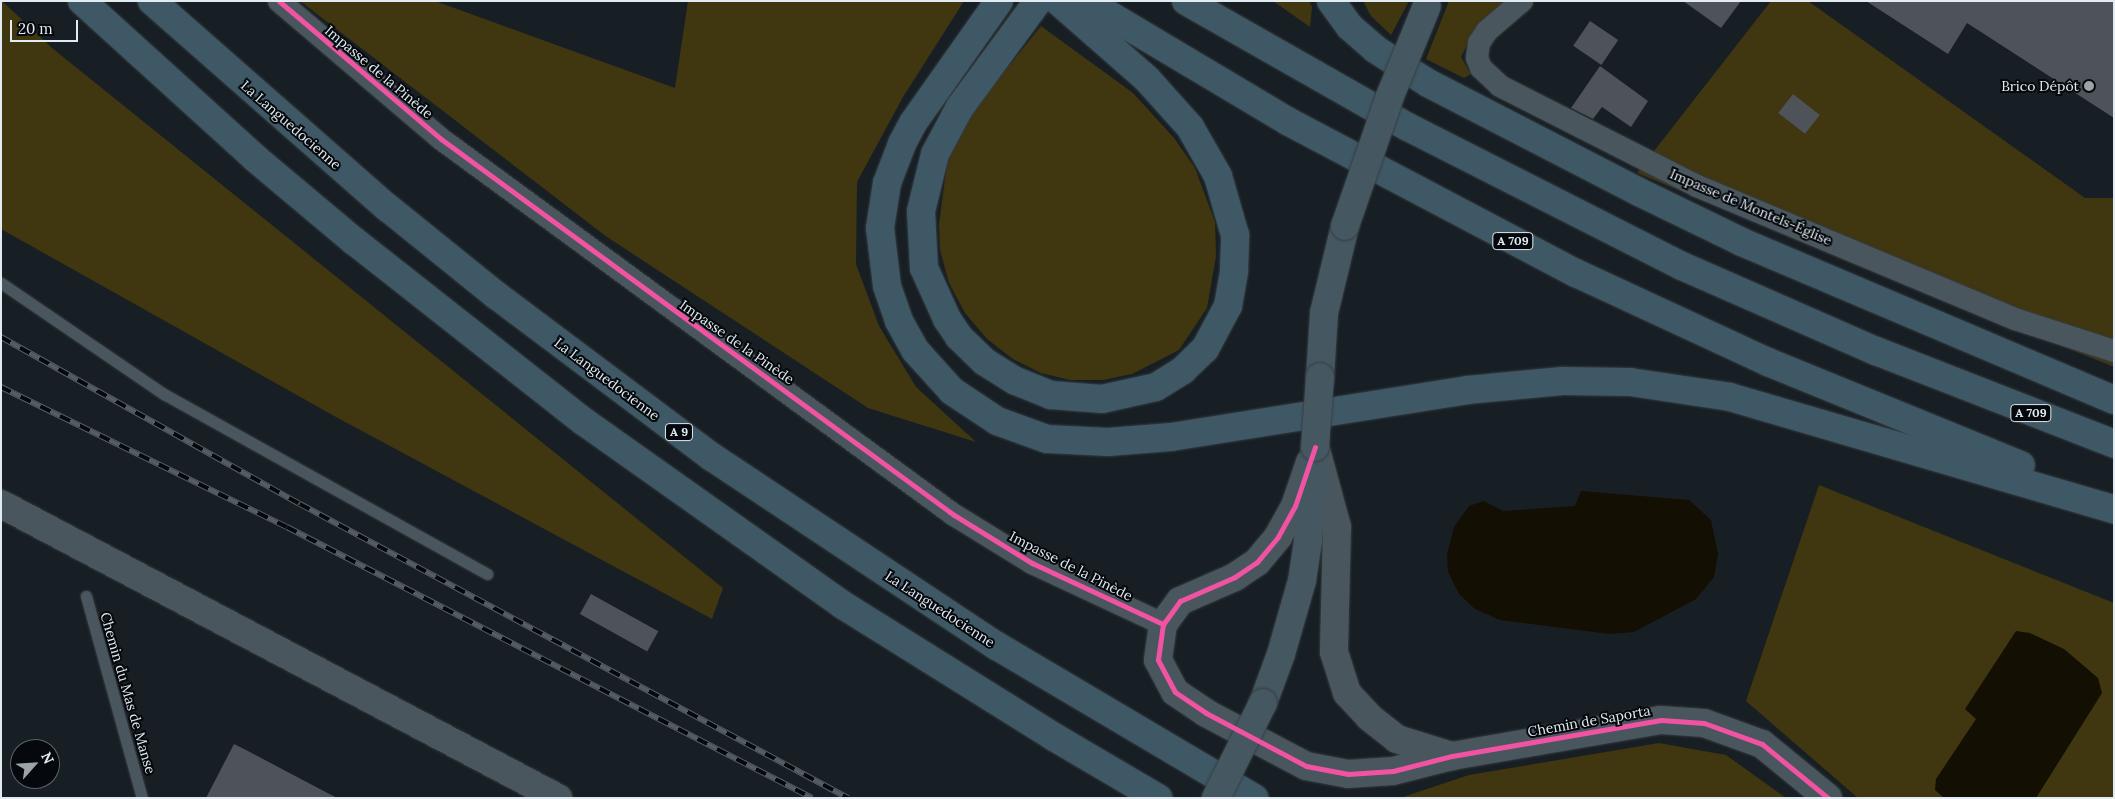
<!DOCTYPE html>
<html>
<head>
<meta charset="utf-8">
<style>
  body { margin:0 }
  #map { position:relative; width:2115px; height:799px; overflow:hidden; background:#181f24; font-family:Lora,serif }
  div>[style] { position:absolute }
  .green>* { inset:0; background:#403610 }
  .water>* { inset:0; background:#130f03 }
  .building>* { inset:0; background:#4d5358; transform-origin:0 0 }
  .roads { filter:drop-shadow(0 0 1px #353c40) drop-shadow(0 0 1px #353c40) }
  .service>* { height:11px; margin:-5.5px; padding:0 5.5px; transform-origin:5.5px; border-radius:5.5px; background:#4a565e }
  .minor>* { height:22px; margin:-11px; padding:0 11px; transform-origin:11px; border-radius:11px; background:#4a565e }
  .tertiary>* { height:28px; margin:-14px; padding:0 14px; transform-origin:14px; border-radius:14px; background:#4a565e }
  .secondary>* { height:28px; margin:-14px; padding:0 14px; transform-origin:14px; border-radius:14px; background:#455761 }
  .motorway>* { height:28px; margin:-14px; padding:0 14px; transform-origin:14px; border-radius:14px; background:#3f5865 }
  .rail>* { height:5.5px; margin-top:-2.75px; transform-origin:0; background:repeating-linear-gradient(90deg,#05090d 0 11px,#545d64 0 22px); box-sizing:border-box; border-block:1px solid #545d64 }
  .bridges { filter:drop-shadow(0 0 1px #353c40) drop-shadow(0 0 1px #353c40) }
  .secondary-bridge>* { height:28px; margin:-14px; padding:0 14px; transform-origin:14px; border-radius:14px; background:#455761 }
  .cycleway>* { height:5px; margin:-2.5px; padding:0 2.5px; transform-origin:2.5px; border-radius:2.5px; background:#f153a3 }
  .dots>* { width:14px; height:14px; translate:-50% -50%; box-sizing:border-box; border:2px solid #05090d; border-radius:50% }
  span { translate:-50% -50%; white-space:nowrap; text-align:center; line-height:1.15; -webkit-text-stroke:4px #05090d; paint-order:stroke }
  .shield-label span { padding:1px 4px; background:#05090d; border:1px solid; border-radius:4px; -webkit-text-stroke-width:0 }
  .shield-label { font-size:12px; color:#e2ebf1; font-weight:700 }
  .street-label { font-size:14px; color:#e2ebf1 }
  .poi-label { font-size:14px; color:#e2ebf1 }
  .right { translate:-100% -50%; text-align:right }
  .frame { position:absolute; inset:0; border:2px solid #e2ebf1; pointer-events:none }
  .north { position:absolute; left:10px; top:739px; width:50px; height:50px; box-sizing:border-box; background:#05090d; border:1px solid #5d6368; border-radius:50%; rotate:64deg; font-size:14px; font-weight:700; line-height:20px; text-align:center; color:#e2ebf1 }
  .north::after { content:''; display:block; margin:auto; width:18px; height:22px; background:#9ba4a9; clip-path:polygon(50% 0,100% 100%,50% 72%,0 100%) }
  .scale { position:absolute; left:10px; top:20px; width:68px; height:22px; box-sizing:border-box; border:2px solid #e2ebf1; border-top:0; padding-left:6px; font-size:15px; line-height:18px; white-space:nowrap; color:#e2ebf1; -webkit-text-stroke:4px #05090d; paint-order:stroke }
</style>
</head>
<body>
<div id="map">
  <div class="green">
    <i style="clip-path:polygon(2px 1px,52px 48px,723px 588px,712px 619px,336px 417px,1px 229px)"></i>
    <i style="clip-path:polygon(300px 1px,435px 1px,675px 88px,688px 1px,964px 1px,903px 97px,857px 182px,856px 264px,879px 326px,916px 387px,976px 442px,868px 408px,607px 237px)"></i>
    <i style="clip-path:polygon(1273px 1px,1309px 1px,1312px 7px,1310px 27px)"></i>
    <i style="clip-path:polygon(1363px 1px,1409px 1px,1391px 35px,1371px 16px)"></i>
    <i style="clip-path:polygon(1449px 1px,1508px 1px,1473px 32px,1461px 57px,1471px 74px,1464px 78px,1426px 59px)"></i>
    <i style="clip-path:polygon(1771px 1px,1808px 1px,2085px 198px,2114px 198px,2114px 367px,1637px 173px)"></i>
    <i style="clip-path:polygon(1041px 26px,1133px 93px,1174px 138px,1195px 168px,1215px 222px,1216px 256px,1207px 308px,1179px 350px,1132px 374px,1103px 380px,1070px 380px,1041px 373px,1013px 359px,987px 339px,965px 313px,949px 283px,940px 250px,939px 224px,947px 164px,965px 120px)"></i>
    <i style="clip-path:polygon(1819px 485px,2114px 603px,2114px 798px,1858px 798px,1746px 701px)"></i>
    <i style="clip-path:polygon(1659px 743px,1726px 755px,1786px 798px,1400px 798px,1469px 775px)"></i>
  </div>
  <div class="water">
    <i style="clip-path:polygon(1581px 491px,1689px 500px,1711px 520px,1718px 554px,1714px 577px,1696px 599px,1634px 632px,1609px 634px,1500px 620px,1475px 609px,1459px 594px,1448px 572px,1447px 555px,1454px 527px,1469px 506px,1484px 501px,1503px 511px,1575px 506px)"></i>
    <i style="clip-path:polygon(2016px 631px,2030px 633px,2064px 649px,2098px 678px,2102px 693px,2036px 798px,1944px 798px,1935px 790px,1936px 779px,1976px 719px,1965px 709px)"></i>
  </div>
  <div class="building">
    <i style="clip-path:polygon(1683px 1px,1741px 1px,1721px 28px)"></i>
    <i style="clip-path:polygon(1866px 1px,2114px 1px,2114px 118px,1967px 23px,1948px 54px)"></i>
    <i style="left:1590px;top:21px;width:34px;height:30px;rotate:34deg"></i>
    <i style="clip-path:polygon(1600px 66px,1648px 101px,1631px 127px,1602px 107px,1593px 119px,1571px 108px)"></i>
    <i style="left:1793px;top:94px;width:34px;height:24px;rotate:38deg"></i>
    <i style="left:591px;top:594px;width:77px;height:23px;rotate:29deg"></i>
    <i style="clip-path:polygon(234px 744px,244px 749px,337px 798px,206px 798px)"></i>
  </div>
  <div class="roads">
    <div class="service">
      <i style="left:1px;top:283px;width:197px;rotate:34.3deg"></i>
      <i style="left:164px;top:394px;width:370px;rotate:29.1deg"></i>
      <i style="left:86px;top:596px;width:210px;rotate:74.5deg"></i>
    </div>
    <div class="minor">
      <i style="left:279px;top:1px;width:213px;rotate:40.4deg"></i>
      <i style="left:441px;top:139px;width:636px;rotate:36.24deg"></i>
      <i style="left:954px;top:515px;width:92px;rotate:31.6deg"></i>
      <i style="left:1032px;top:563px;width:145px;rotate:25deg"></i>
      <i style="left:1522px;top:1px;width:46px;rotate:139.4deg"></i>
      <i style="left:1487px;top:31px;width:14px;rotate:124deg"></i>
      <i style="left:1479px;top:43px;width:15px;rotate:98deg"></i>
      <i style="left:1477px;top:58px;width:11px;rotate:68deg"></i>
      <i style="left:1481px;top:68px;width:26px;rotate:43deg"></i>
      <i style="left:1500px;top:86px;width:221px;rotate:26.9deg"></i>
      <i style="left:1697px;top:186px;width:345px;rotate:22.7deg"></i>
      <i style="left:2015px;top:319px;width:104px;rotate:17.9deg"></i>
    </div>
    <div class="tertiary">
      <i style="left:1316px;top:450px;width:80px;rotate:74.7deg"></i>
      <i style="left:1337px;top:527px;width:125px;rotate:91.4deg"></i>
      <i style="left:1334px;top:652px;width:43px;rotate:72.4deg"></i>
      <i style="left:1347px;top:693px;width:33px;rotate:47deg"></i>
      <i style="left:1369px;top:717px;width:36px;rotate:38deg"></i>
      <i style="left:1397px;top:739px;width:58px;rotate:17.2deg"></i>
      <i style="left:1310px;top:462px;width:46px;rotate:108.8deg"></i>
      <i style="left:1295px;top:506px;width:35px;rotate:119deg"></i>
      <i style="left:1278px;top:537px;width:33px;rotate:130deg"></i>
      <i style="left:1257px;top:562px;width:27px;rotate:146deg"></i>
      <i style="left:1235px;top:577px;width:60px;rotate:156.4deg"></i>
      <i style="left:1180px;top:601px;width:29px;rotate:126deg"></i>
      <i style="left:1163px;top:624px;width:36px;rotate:98deg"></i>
      <i style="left:1158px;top:660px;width:36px;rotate:62deg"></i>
      <i style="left:1175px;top:692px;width:37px;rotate:34deg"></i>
      <i style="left:1206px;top:713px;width:113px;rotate:27.9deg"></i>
      <i style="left:1306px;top:766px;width:43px;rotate:10.8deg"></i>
      <i style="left:1348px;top:774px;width:45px;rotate:-3.8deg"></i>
      <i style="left:1393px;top:771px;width:61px;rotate:-14.3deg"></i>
      <i style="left:1452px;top:756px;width:212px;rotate:-9.8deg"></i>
      <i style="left:1661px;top:720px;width:43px;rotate:4deg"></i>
      <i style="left:1704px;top:723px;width:62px;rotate:19.9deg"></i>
      <i style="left:1762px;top:744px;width:85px;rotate:39.3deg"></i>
      <i style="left:1px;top:504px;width:630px;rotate:27.83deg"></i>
    </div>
    <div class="secondary">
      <i style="left:1320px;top:377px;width:64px;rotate:-86.4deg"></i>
      <i style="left:1324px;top:313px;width:89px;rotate:-76.4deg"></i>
      <i style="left:1263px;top:703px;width:52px;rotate:-69.8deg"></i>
      <i style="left:1281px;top:654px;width:76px;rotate:-74deg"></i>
      <i style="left:1302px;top:581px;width:40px;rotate:-81.5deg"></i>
      <i style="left:1308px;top:541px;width:94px;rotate:-85.7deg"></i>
    </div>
    <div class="motorway">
      <i style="left:82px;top:1px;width:234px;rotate:42.2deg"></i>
      <i style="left:255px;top:158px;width:129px;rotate:40deg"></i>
      <i style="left:354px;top:241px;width:291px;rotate:38.2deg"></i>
      <i style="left:583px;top:421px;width:319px;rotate:35.3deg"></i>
      <i style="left:843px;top:605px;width:249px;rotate:32deg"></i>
      <i style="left:1054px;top:737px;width:121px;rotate:30.4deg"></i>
      <i style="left:152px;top:1px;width:314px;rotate:41.3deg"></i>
      <i style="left:388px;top:208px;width:139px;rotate:38.9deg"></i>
      <i style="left:496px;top:295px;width:270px;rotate:36.9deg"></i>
      <i style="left:712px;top:457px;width:342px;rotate:33.6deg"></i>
      <i style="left:997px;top:646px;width:299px;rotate:30.6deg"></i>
      <i style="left:999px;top:1px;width:149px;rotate:125.2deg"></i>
      <i style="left:913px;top:123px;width:24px;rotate:118deg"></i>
      <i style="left:902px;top:144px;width:42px;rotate:111deg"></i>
      <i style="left:887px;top:183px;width:46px;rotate:98.8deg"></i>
      <i style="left:880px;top:228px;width:58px;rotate:83.1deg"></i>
      <i style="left:887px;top:286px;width:37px;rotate:71deg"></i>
      <i style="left:899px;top:321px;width:33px;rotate:61deg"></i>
      <i style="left:915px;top:350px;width:55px;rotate:47.9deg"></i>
      <i style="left:952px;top:391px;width:54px;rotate:33.7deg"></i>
      <i style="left:997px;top:421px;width:53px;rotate:19.8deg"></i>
      <i style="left:1047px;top:439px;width:61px;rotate:2.8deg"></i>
      <i style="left:1108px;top:442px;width:63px;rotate:-4.5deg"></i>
      <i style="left:1171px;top:437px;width:300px;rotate:-9deg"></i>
      <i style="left:1467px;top:390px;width:96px;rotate:-5.4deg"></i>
      <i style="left:1563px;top:381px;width:67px;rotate:0.9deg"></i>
      <i style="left:1630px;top:382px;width:101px;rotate:8.5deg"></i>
      <i style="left:1730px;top:397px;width:400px;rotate:16.3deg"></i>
      <i style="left:1038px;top:1px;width:132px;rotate:126.3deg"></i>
      <i style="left:960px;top:107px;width:53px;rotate:118deg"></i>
      <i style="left:935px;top:154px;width:59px;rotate:103.8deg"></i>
      <i style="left:921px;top:211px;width:57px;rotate:87deg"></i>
      <i style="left:924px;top:268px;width:56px;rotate:65.7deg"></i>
      <i style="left:947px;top:319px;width:22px;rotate:56deg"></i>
      <i style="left:959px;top:337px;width:36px;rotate:44deg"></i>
      <i style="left:985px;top:362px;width:36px;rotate:32deg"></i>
      <i style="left:1016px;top:381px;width:38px;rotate:22deg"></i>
      <i style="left:1051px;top:395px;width:51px;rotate:4.5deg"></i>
      <i style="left:1102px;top:399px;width:55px;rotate:-12.5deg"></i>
      <i style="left:1156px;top:387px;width:32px;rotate:-32deg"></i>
      <i style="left:1183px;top:370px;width:30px;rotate:-44deg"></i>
      <i style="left:1205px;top:349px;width:49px;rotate:-61.9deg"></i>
      <i style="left:1228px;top:306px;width:36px;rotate:-80deg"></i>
      <i style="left:1234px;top:271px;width:36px;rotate:-88deg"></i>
      <i style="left:1235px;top:235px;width:61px;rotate:-106.1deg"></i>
      <i style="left:1218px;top:176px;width:56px;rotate:-119.7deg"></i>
      <i style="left:1190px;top:127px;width:64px;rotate:-131.9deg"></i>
      <i style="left:1147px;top:79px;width:118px;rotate:-138.8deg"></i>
      <i style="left:1086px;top:1px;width:236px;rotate:30.8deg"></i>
      <i style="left:1289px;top:122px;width:324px;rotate:27.8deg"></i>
      <i style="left:1576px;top:273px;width:212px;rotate:24.9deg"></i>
      <i style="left:1768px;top:362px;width:273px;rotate:22.2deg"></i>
      <i style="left:1186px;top:1px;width:255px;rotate:29.6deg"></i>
      <i style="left:1408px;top:127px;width:307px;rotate:26.9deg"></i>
      <i style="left:1682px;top:266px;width:212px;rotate:23.7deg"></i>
      <i style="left:1876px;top:351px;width:256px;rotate:21.3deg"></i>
      <i style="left:1331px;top:1px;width:32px;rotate:54deg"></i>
      <i style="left:1350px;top:27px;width:33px;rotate:41deg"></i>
      <i style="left:1375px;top:49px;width:63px;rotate:32.7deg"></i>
      <i style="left:1428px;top:83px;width:237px;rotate:27.3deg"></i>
      <i style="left:1639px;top:192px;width:114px;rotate:25.9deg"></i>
      <i style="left:1742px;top:242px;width:404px;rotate:23deg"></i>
    </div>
  </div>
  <div class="rail">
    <i style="left:1px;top:337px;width:342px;rotate:29.2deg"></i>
    <i style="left:300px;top:504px;width:622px;rotate:28.21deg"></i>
    <i style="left:1px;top:387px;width:318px;rotate:26.1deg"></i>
    <i style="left:287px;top:527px;width:591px;rotate:27.3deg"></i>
  </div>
  <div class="bridges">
    <div class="secondary-bridge">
      <i style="left:1345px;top:226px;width:138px;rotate:-70.9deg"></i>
      <i style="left:1390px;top:96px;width:97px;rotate:-67.7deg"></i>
      <i style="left:1315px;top:447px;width:70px;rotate:-85.9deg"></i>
      <i style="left:1216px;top:798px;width:106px;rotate:-63.7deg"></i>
    </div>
  </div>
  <div class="cycleway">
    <i style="left:279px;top:1px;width:213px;rotate:40.4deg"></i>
    <i style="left:441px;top:139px;width:636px;rotate:36.24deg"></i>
    <i style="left:954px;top:515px;width:92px;rotate:31.6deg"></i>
    <i style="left:1032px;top:563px;width:145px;rotate:25deg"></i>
    <i style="left:1315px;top:447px;width:62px;rotate:108.7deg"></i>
    <i style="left:1295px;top:506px;width:35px;rotate:119deg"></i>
    <i style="left:1278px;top:537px;width:33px;rotate:130deg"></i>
    <i style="left:1257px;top:562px;width:27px;rotate:146deg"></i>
    <i style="left:1235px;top:577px;width:60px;rotate:156.4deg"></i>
    <i style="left:1180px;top:601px;width:29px;rotate:126deg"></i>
    <i style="left:1163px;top:624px;width:36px;rotate:98deg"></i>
    <i style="left:1158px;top:660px;width:36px;rotate:62deg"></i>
    <i style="left:1175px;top:692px;width:37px;rotate:34deg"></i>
    <i style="left:1206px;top:713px;width:113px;rotate:27.9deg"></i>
    <i style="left:1306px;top:766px;width:43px;rotate:10.8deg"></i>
    <i style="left:1348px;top:774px;width:45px;rotate:-3.8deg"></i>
    <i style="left:1393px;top:771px;width:61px;rotate:-14.3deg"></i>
    <i style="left:1452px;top:756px;width:212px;rotate:-9.8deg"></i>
    <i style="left:1661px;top:720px;width:43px;rotate:4deg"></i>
    <i style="left:1704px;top:723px;width:62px;rotate:19.9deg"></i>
    <i style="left:1762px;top:744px;width:85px;rotate:39.3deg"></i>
  </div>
  <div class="dots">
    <i style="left:2089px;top:86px;background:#9ba4a9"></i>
  </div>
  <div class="shield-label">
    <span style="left:1513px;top:241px">A 709</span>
    <span style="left:2031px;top:413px">A 709</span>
    <span style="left:679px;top:432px">A 9</span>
  </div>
  <div class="street-label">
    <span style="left:379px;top:72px;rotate:40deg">Impasse de la Pinède</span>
    <span style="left:291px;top:125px;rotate:41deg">La Languedocienne</span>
    <span style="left:1751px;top:207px;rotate:23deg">Impasse de Montels-Église</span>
    <span style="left:737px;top:342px;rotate:35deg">Impasse de la Pinède</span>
    <span style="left:607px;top:379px;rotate:37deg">La Languedocienne</span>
    <span style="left:1071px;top:566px;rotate:27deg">Impasse de la Pinède</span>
    <span style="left:940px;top:609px;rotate:33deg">La Languedocienne</span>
    <span style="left:128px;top:693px;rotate:74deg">Chemin du Mas de Manse</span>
    <span style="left:1589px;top:721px;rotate:-10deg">Chemin de Saporta</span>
  </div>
  <div class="poi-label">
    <span class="right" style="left:2079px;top:86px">Brico Dépôt</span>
  </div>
  <div class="frame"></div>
  <div class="north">N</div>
  <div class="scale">20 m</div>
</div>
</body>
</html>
